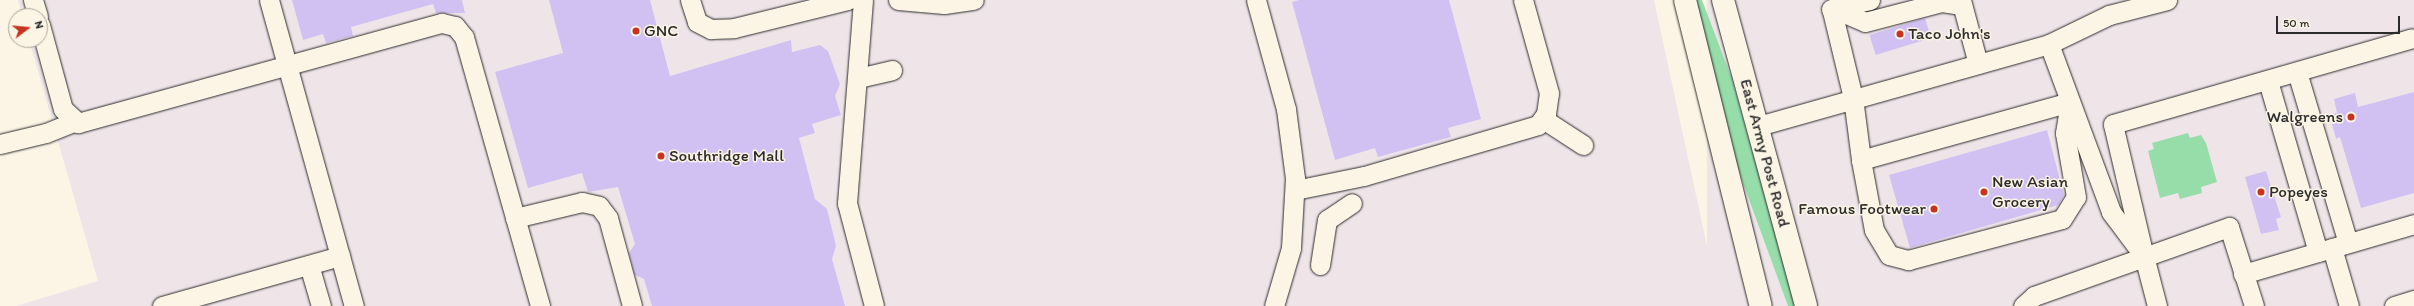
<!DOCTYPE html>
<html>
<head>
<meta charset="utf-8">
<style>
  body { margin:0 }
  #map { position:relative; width:2414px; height:306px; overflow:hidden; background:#fcf5e5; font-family:Itim,sans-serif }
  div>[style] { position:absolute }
  .built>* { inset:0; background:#efe5e9; transform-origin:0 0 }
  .green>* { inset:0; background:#96ddaa }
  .building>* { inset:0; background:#d1c1f2; transform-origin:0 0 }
  .roads { filter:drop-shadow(0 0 1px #2b2b2b) drop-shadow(0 0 1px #2b2b2b) }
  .minor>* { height:19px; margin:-9.5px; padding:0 9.5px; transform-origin:9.5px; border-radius:9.5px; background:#fcf5e5 }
  .major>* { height:22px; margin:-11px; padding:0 11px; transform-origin:11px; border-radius:11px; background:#fcf5e5 }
  .dots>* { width:11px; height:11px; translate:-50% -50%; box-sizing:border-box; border:2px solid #fcf5e5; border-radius:50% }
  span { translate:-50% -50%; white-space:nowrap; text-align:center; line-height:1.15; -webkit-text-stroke:3px #fcf5e5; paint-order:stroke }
  .poi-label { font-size:17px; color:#2b2b2b }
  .left { translate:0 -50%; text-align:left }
  .right { translate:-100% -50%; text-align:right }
  .street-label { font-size:17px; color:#2b2b2b }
  .north { position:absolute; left:8px; top:8px; width:40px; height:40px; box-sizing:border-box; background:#fcf5e5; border:1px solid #a8a49b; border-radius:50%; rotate:74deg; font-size:11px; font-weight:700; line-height:16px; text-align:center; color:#2b2b2b }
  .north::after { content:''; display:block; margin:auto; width:14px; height:18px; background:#c8321e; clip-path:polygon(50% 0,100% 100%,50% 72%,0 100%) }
  .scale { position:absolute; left:2276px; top:16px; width:124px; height:18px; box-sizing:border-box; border:2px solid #2b2b2b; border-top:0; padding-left:5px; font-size:12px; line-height:14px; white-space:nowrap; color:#2b2b2b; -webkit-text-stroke:3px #fcf5e5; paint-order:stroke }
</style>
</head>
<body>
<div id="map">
  <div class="built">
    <i style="clip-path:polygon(18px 0,1654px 0,1720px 306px,16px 306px,98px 281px,29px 40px,40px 40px,40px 16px,22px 16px)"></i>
    <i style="left:1707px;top:0;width:707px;height:318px"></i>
  </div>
  <div class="green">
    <i style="clip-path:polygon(1696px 0,1702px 0,1732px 79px,1796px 306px,1788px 306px,1732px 153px)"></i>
    <i style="clip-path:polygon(2188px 133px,2190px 138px,2201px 135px,2206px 143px,2217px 182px,2201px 187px,2202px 193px,2180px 199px,2178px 193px,2160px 198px,2148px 151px,2154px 149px,2152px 143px)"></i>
  </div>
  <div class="building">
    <i style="clip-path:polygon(292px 0,462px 0,465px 13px,436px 13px,433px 4px,351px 27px,353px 36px,326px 43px,323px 34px,303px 40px)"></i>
    <i style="clip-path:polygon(549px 0,650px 0,670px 76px,791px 40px,792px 52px,820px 45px,828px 51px,840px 84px,835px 96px,841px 115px,812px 124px,815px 133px,799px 138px,815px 199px,827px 209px,836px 246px,832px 259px,845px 306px,652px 306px,644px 279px,635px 275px,632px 265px,629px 253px,635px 244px,618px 187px,588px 192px,582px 173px,528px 188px,495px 72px,563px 53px)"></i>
    <i style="clip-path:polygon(1299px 0,1449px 0,1481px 119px,1448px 128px,1451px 137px,1378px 157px,1375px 148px,1335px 160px,1292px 2px)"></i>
    <i style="left:1925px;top:18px;width:21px;height:58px;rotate:73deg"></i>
    <i style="clip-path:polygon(2414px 92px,2414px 193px,2361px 208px,2340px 137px,2336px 139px,2332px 124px,2336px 123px,2333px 114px,2337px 113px,2334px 99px,2355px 93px,2358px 107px)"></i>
    <i style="clip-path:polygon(2047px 130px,2064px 195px,2058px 205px,1910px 248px,1889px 175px)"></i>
    <i style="clip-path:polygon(2266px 171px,2281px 217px,2276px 219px,2279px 230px,2261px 234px,2245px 177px)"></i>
  </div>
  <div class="roads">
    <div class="minor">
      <i style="left:33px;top:0;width:17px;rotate:73deg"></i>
      <i style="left:269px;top:0;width:318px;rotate:74.5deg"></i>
      <i style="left:690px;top:0;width:23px;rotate:72deg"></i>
      <i style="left:697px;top:22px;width:16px;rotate:27deg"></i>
      <i style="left:711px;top:29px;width:23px;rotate:-2deg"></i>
      <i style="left:734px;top:28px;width:117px;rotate:-13.8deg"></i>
      <i style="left:863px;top:0;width:204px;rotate:94.5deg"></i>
      <i style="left:847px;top:203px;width:106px;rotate:75.3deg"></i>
      <i style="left:898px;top:0;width:46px;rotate:5deg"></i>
      <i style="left:944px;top:4px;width:30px;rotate:-8deg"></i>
      <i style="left:1256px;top:0;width:113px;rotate:74.6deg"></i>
      <i style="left:1286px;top:109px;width:70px;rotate:82.6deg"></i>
      <i style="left:1295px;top:178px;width:70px;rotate:93.3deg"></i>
      <i style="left:1291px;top:248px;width:60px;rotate:106.3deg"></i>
      <i style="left:1961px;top:0;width:66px;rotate:75.1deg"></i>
      <i style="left:1831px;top:9px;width:40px;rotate:-13deg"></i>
      <i style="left:1837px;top:10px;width:30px;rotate:23deg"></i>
      <i style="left:1865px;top:22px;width:80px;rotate:-14.6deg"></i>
      <i style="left:1942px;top:2px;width:20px;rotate:9deg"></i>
      <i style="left:1832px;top:11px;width:89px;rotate:76.4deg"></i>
      <i style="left:1853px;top:98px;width:63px;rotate:82.6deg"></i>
      <i style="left:1861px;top:160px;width:71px;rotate:79.5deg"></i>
      <i style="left:1874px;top:230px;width:29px;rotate:59deg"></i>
      <i style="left:1889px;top:255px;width:20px;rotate:15deg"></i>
      <i style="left:1908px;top:260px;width:159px;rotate:-14.9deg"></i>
      <i style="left:2062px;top:219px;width:26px;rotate:-58deg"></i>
      <i style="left:2076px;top:197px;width:65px;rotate:-99.8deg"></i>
      <i style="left:2065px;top:133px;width:31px;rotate:-81deg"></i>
      <i style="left:2070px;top:102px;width:217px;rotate:164.5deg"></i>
      <i style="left:40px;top:25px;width:87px;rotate:74.7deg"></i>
      <i style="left:63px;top:109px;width:21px;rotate:43deg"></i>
      <i style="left:78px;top:123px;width:377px;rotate:-15.4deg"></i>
      <i style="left:442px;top:23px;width:13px;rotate:13deg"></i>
      <i style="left:455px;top:26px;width:14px;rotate:51deg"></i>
      <i style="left:464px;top:37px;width:280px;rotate:74.2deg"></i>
      <i style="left:2049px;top:44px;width:67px;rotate:-25.8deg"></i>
      <i style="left:2109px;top:15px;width:60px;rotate:-14.5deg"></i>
      <i style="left:2297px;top:72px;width:178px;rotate:73.4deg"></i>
      <i style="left:858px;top:78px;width:35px;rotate:-13deg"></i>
      <i style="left:2268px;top:81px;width:178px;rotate:73.7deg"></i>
      <i style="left:1543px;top:119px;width:48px;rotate:33deg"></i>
      <i style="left:1758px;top:126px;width:302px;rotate:-15.7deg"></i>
      <i style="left:2049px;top:44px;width:179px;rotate:69.7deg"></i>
      <i style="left:2111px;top:212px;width:55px;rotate:53.1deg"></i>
      <i style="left:2144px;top:256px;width:52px;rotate:75.4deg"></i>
      <i style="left:0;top:144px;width:47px;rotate:-13.4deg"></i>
      <i style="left:46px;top:133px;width:31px;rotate:-22deg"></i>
      <i style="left:1295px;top:190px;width:70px;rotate:-11.5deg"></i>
      <i style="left:1364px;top:176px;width:181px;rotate:-16.3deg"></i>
      <i style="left:1538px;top:125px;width:14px;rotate:-54deg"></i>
      <i style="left:1546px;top:114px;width:21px;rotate:-82deg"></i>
      <i style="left:1549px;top:93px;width:97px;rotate:-105.6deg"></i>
      <i style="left:515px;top:218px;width:69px;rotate:-13.4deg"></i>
      <i style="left:582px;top:202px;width:17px;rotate:13deg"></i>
      <i style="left:599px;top:206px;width:15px;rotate:53deg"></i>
      <i style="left:608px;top:218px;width:91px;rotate:74.7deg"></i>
      <i style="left:2142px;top:248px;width:127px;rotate:-103.2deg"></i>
      <i style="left:2113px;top:124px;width:311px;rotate:-16deg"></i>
      <i style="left:2332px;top:248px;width:60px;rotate:73.7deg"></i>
      <i style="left:309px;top:265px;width:43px;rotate:73.7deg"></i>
      <i style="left:1320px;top:265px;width:46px;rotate:-81.2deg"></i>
      <i style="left:1327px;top:220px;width:30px;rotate:-34deg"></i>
      <i style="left:2243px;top:274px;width:178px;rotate:-16.3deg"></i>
      <i style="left:162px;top:306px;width:185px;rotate:-15.7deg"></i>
      <i style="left:2023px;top:306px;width:15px;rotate:-42deg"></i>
      <i style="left:2034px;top:296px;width:207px;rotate:-19.5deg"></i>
      <i style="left:2229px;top:227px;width:83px;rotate:72.4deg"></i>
      <i style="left:2394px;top:306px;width:21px;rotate:-17deg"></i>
    </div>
    <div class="major">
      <i style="left:1685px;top:0;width:315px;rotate:76.1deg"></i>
      <i style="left:1723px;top:0;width:317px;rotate:74.8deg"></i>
    </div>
  </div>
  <div class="dots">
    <i style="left:636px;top:31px;background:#c8321e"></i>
    <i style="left:1900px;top:34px;background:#c8321e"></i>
    <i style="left:2351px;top:117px;background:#c8321e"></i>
    <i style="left:661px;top:156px;background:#c8321e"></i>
    <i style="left:1984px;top:192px;background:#c8321e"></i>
    <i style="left:2261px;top:192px;background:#c8321e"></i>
    <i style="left:1934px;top:209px;background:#c8321e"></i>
  </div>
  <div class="poi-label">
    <span class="left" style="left:644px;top:31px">GNC</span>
    <span class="left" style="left:1908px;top:34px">Taco John's</span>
    <span class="right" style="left:2343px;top:117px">Walgreens</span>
    <span class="left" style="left:669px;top:156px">Southridge Mall</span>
    <span class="left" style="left:1992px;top:192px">New Asian<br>Grocery</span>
    <span class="left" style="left:2269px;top:192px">Popeyes</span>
    <span class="right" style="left:1926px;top:209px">Famous Footwear</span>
  </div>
  <div class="street-label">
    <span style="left:1765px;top:153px;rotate:75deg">East Army Post Road</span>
  </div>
  <div class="north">N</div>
  <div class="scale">50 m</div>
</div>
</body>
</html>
